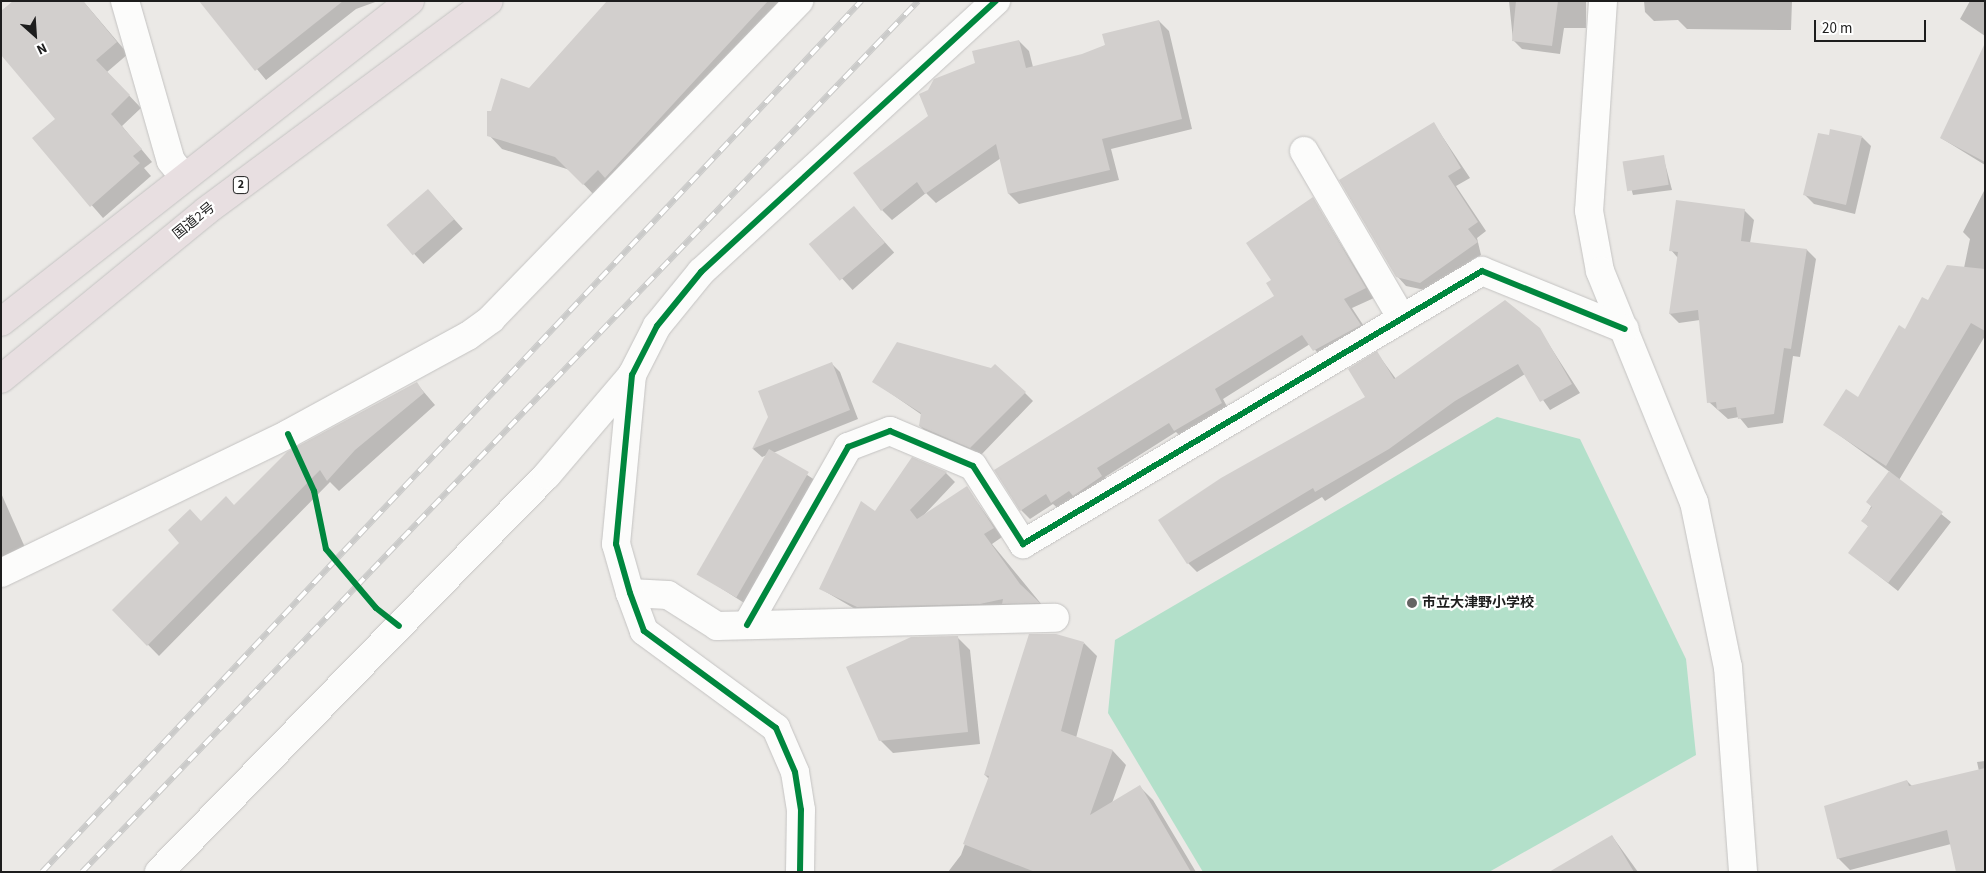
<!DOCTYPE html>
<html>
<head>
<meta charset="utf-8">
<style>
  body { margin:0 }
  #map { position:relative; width:1986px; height:873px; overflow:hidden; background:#ebe9e6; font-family:"Source Sans 3","Noto Sans JP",sans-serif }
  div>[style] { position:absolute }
  .pitch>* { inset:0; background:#b3e0ca }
  .shadow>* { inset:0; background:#0003; transform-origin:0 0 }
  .building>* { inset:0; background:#d2cfcd; transform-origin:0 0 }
  .roads { filter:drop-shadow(0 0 1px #c4c3c2) drop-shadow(0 0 1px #c4c3c2) }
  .street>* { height:28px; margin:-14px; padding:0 14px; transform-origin:14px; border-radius:14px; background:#fcfcfb }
  .highway>* { height:28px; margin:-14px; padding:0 14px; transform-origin:14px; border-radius:14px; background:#e8dfe1 }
  .rail>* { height:5.5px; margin-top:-2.75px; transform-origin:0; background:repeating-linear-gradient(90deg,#fff 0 11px,#cacac9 0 22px); box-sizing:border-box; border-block:1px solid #cacac9 }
  .cycleway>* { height:6px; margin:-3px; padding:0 3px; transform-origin:3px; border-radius:3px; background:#00873e }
  .dots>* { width:14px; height:14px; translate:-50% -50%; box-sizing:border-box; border:2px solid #fff; border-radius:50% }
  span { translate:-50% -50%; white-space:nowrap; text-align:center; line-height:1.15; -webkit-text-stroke:4.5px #fff; paint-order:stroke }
  .shield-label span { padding:1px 4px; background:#fff; border:1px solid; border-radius:4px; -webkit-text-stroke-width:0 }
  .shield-label { font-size:12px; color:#1d1d1d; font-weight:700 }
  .street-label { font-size:14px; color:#1d1d1d }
  .poi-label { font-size:14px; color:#1d1d1d; font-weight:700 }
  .left { translate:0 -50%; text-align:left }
  .frame { position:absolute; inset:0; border:2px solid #1d1d1d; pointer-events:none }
  .north { position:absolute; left:10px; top:10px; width:50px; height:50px; -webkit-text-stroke:4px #fff; paint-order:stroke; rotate:154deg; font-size:14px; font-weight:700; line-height:20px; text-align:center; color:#1d1d1d }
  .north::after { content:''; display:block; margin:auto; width:18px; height:22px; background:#1d1d1d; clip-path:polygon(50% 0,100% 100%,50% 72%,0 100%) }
  .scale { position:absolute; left:1814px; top:20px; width:112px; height:22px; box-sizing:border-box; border:2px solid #1d1d1d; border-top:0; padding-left:6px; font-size:15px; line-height:18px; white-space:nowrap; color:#1d1d1d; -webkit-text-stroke:4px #fff; paint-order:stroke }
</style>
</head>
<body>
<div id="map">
  <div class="pitch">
    <i style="clip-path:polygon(1497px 417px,1580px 439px,1686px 659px,1696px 755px,1489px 872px,1203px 872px,1108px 713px,1115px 640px)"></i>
  </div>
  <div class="shadow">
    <i style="clip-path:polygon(83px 1px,128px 54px,107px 72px,141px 108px,122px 126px,152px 162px,144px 168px,151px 176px,103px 218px,33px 138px,57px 119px)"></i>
    <i style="clip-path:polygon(201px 1px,378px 1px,356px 9px,266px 80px)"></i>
    <i style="clip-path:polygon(609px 1px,790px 1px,597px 198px,570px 170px,502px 149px,489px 135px,492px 112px,529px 89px)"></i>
    <i style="clip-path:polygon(1509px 1px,1586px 1px,1586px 28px,1564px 28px,1560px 54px,1522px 49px,1513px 40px)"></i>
    <i style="clip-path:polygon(1644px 1px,1792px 1px,1791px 30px,1687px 29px,1678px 20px,1654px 21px,1645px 12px)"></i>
    <i style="clip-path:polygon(1970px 1px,1985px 1px,1985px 36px,1960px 19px)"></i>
    <i style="clip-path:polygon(1159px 21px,1169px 31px,1192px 129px,1111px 149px,1119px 180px,1019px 204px,1009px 194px,1001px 158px,936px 203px,926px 193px,892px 220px,882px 210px,930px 116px,976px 63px,1019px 41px,1029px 51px,1033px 67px,1082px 56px)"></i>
    <i style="clip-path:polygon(1985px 47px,1985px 165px,1941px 138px)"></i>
    <i style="clip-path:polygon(1434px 124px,1470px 178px,1456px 186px,1486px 231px,1477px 238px,1481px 255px,1425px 290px,1406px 286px,1397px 276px)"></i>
    <i style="clip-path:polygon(1862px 137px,1871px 146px,1855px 214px,1814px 204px,1804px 194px)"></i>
    <i style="clip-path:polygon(1663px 156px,1672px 190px,1633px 195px,1624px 162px)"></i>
    <i style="clip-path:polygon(1985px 189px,1985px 336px,1899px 480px,1951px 522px,1898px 591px,1850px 553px,1869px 527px,1863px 521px,1890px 472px,1824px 424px,1859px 399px,1906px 330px,1964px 268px,1970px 239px,1963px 232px)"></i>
    <i style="left:428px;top:190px;width:52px;height:53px;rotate:48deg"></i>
    <i style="clip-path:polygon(1313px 199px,1374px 298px,1352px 308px,1369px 334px,1323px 359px,1310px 344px,1223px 399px,1230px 412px,1184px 440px,1176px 432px,1105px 477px,1110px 485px,1061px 511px,1053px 504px,1030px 519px,1021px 510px,1276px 297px,1272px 280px)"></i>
    <i style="left:854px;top:208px;width:60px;height:56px;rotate:48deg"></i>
    <i style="clip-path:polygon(1744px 210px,1754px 220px,1750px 243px,1807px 250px,1816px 259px,1800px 357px,1793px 356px,1783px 423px,1748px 428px,1739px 417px,1728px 419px,1709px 402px,1700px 320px,1679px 323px,1670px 314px,1678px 258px,1671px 250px)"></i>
    <i style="clip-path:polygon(1539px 329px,1580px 393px,1550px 410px,1525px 374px,1325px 501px,1322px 497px,1197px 572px,1188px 563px,1367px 397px,1377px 353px,1396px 379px)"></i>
    <i style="clip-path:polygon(832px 364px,840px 372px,858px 419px,773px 453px,818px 482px,752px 608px,702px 576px,767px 455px,762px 457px,753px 449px,769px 417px)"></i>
    <i style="clip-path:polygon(873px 381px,1025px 393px,1033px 401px,980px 456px,929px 435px,920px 426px,922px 415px)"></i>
    <i style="clip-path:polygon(417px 384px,435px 405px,339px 491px,330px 482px,159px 656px,114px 610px,201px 522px,234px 506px)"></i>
    <i style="clip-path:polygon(913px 459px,946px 473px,955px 482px,922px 517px,967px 488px,1002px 537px,992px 544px,1047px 611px,867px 616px,821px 589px)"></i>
    <i style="clip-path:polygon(1px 493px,27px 552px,1px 565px)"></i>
    <i style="clip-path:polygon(957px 637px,970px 650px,980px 744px,893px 753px,880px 740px)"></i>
    <i style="clip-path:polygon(1084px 643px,1097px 656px,1076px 738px,1113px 751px,1126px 765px,1112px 803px,1140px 787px,1153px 800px,1196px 872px,948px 872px,961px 855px,989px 779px,985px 775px)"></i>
    <i style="clip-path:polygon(1985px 761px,1985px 872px,1951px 844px,1850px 870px,1838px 858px,1907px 781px,1912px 786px,1979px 771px,1977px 762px)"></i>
    <i style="clip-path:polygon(1612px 836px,1638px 872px,1551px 872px)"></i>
  </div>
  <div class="building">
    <i style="clip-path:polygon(13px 1px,83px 1px,117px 42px,96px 60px,130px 95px,111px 114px,142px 149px,133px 156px,140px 163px,90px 207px,32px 138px,55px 119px,1px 55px,1px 11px)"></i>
    <i style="clip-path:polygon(199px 1px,343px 1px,255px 71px)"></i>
    <i style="clip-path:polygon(607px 1px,768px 1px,605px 178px,598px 170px,583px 185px,555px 157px,487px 136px,487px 111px,491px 111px,501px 78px,529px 88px)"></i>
    <i style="clip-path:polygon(1516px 1px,1558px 1px,1552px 46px,1512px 41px)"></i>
    <i style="clip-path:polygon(1159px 20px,1182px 119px,1102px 139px,1110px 170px,1008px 194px,996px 144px,925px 194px,917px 182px,881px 211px,853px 173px,928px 116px,919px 94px,928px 90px,934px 79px,975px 63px,972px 51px,1019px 40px,1026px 68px,1082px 54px,1105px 45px,1102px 34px)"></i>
    <i style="clip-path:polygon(1985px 43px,1985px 162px,1940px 138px)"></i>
    <i style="clip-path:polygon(1434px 122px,1461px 168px,1448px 176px,1478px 222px,1468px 229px,1478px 242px,1420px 283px,1396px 277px,1339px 180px)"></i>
    <i style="clip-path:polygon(1830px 129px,1862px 136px,1846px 205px,1803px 195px,1818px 133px,1829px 135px)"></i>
    <i style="left:1664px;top:155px;width:30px;height:42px;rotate:81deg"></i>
    <i style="left:428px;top:189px;width:40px;height:55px;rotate:49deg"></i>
    <i style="clip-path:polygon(1313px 197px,1366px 288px,1344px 299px,1361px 325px,1313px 351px,1302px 335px,1215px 389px,1222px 403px,1174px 431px,1169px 423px,1097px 468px,1102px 476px,1073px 496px,1069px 491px,1051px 503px,1046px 494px,1020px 511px,994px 470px,1274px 296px,1266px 283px,1271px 280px,1246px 243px)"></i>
    <i style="clip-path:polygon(1676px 200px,1745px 209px,1741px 241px,1807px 249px,1791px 349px,1784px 348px,1774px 414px,1738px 419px,1736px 407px,1717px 410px,1716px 402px,1707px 403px,1698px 310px,1669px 314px,1678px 252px,1669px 251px)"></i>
    <i style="left:854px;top:206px;width:48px;height:59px;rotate:50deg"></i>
    <i style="clip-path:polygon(1947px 265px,1985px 269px,1985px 331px,1971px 323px,1886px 466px,1823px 425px,1846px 389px,1858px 397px,1899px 325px,1905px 329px,1922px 297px,1928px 300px)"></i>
    <i style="clip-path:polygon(1505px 300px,1540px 328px,1572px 384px,1540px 402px,1518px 364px,1455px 401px,1389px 449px,1315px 492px,1313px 488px,1187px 564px,1158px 520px,1221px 478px,1365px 397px,1348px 369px,1377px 351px,1394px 379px)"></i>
    <i style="clip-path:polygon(897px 342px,991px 368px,995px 364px,1026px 392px,970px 448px,919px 426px,921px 413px,872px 382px)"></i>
    <i style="clip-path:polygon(832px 362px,850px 410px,752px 449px,768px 417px,758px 391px)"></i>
    <i style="clip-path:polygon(417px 382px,424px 393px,355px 450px,327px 481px,320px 470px,147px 646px,112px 610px,179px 543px,168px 530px,190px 509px,201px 521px,226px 496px,234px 505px,287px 452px)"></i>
    <i style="left:769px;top:449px;width:46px;height:145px;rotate:30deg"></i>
    <i style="clip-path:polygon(912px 457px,947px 472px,910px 510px,917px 519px,967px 486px,994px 528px,984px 534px,1020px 584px,1040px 603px,1002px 604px,1003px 599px,980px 604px,857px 607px,819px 589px,861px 501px,875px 511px)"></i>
    <i style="clip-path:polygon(1889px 471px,1943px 512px,1888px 583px,1848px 553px,1868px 526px,1861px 521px,1872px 507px,1866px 502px)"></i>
    <i style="clip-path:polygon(1029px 634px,1056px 634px,1084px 642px,1061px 731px,1113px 750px,1090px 815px,1140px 785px,1191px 872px,1035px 872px,963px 844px,989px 776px,984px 775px)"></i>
    <i style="clip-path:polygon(958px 636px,968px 732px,879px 741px,846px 667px,911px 637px)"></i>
    <i style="clip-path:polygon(1985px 768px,1985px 872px,1956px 872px,1947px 830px,1837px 859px,1824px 806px,1907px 780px,1909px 786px)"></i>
    <i style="clip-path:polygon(1612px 835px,1634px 872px,1549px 872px)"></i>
  </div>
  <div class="roads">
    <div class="street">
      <i style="left:125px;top:1px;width:166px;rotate:74deg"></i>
      <i style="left:171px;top:161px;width:19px;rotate:51deg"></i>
      <i style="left:1603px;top:1px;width:210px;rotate:93.8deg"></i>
      <i style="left:1589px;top:211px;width:61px;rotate:79.6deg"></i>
      <i style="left:1600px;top:271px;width:249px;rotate:67.9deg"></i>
      <i style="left:1694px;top:502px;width:168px;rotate:78.4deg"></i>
      <i style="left:1728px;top:667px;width:206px;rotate:85.8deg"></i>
      <i style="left:1304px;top:151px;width:194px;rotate:59.7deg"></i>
      <i style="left:1px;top:573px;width:319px;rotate:-25.8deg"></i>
      <i style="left:288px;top:434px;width:205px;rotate:-28.6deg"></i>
      <i style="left:468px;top:336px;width:29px;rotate:-36deg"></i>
      <i style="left:491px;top:319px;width:443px;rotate:-45.9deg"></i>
      <i style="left:630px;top:593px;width:38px;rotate:3deg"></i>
      <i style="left:668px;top:595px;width:58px;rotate:32.3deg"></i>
      <i style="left:717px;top:626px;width:338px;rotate:-1.4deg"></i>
      <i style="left:747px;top:625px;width:205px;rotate:-60.4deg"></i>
      <i style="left:848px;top:447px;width:45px;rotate:-20.9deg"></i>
      <i style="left:890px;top:431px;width:90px;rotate:22.9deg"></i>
      <i style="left:973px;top:466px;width:93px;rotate:57.3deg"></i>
      <i style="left:1023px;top:544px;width:534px;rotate:-30.74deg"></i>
      <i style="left:1482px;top:271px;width:154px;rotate:22.1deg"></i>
      <i style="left:159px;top:872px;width:555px;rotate:-45.66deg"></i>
      <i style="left:547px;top:475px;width:131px;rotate:-49.6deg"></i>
      <i style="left:800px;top:872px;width:62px;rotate:-89.1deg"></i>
      <i style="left:801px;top:810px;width:38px;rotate:-99deg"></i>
      <i style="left:795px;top:772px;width:48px;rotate:-113.4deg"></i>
      <i style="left:776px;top:728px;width:164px;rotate:-143.7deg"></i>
      <i style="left:644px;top:631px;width:40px;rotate:-110.2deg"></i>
      <i style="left:630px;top:593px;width:51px;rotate:-105.9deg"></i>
      <i style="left:616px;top:544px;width:170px;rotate:-84.6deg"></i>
      <i style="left:632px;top:375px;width:55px;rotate:-63deg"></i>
      <i style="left:657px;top:326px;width:70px;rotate:-50.8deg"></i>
      <i style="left:701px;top:272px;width:401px;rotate:-42.6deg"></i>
    </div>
    <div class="highway">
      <i style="left:1px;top:322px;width:520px;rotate:-38.13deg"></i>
      <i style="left:1px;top:379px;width:265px;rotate:-39.3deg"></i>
      <i style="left:206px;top:211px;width:352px;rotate:-36.6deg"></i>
    </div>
  </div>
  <div class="rail">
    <i style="left:42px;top:872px;width:1196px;rotate:-46.76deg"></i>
    <i style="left:82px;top:872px;width:1207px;rotate:-46.17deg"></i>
  </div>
  <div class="cycleway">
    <i style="left:288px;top:434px;width:63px;rotate:65.5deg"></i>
    <i style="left:314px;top:491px;width:59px;rotate:78.3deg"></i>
    <i style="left:326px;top:549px;width:77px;rotate:49.7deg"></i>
    <i style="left:376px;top:608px;width:29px;rotate:38deg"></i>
    <i style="left:747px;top:625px;width:205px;rotate:-60.4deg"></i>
    <i style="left:848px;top:447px;width:45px;rotate:-20.9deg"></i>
    <i style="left:890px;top:431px;width:90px;rotate:22.9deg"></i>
    <i style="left:973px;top:466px;width:93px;rotate:57.3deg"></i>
    <i style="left:1023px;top:544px;width:534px;rotate:-30.74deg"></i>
    <i style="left:1482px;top:271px;width:154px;rotate:22.1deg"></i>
    <i style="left:800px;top:872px;width:62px;rotate:-89.1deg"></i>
    <i style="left:801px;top:810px;width:38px;rotate:-99deg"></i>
    <i style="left:795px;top:772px;width:48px;rotate:-113.4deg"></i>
    <i style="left:776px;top:728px;width:164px;rotate:-143.7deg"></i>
    <i style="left:644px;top:631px;width:40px;rotate:-110.2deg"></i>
    <i style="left:630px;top:593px;width:51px;rotate:-105.9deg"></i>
    <i style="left:616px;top:544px;width:170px;rotate:-84.6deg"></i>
    <i style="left:632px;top:375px;width:55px;rotate:-63deg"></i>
    <i style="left:657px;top:326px;width:70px;rotate:-50.8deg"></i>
    <i style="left:701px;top:272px;width:401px;rotate:-42.6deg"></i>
  </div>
  <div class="dots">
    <i style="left:1412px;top:603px;background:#656463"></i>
  </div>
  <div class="shield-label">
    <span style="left:241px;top:185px">2</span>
  </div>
  <div class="street-label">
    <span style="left:194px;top:221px;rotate:-39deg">国道2号</span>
  </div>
  <div class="poi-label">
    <span class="left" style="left:1422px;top:603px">市立大津野小学校</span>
  </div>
  <div class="frame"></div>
  <div class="north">N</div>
  <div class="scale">20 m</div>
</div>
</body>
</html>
